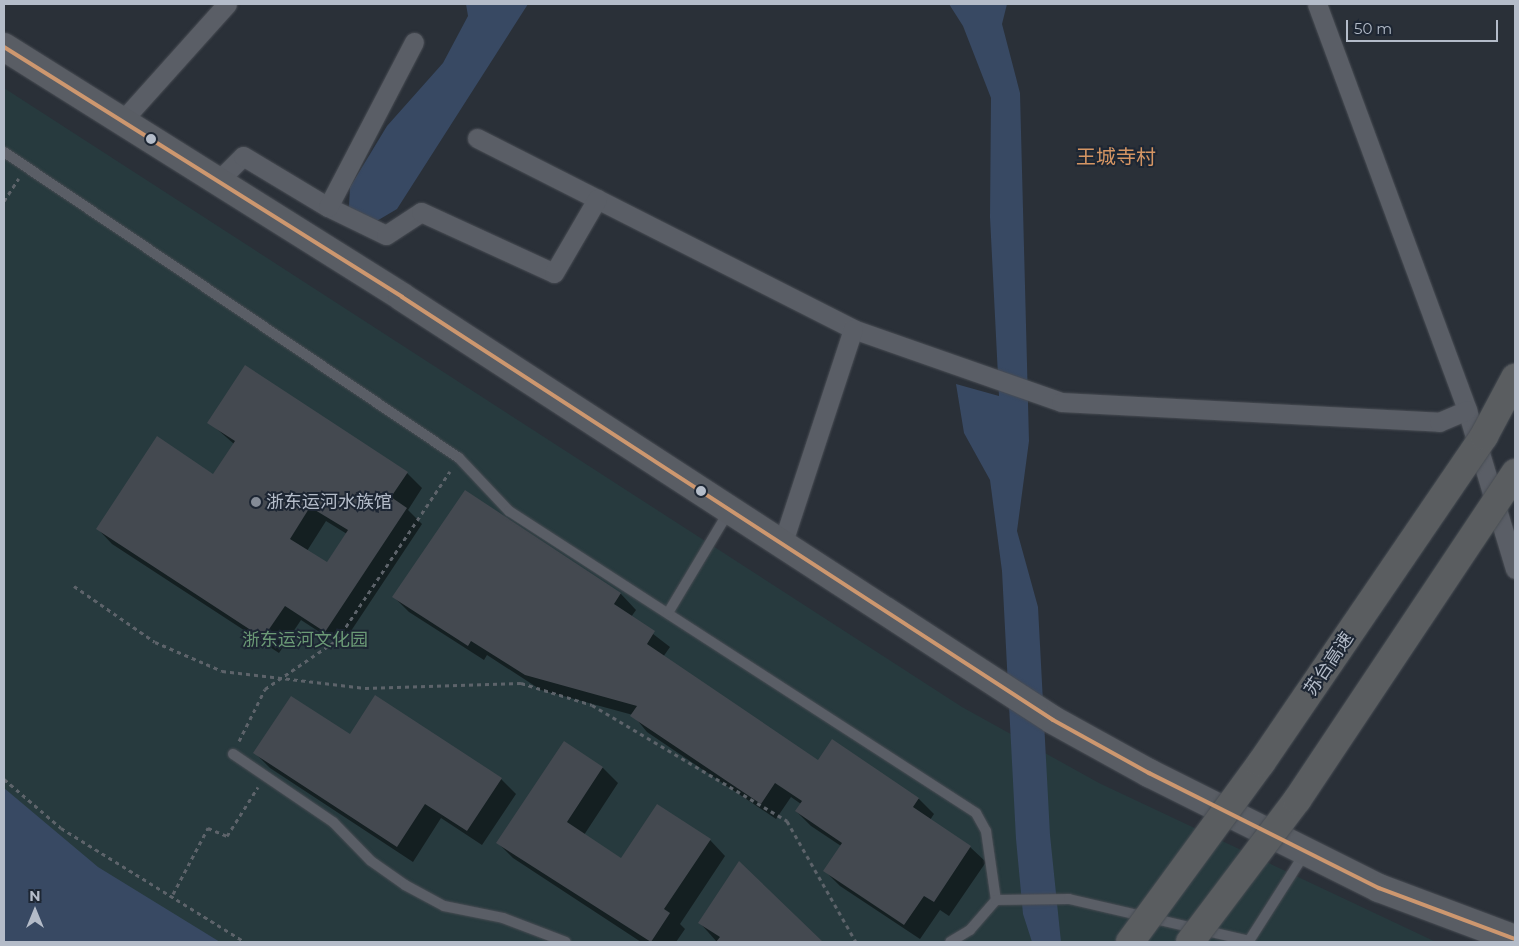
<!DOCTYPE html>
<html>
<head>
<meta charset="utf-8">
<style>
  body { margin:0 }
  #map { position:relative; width:1519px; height:946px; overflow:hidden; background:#2a3038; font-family:Montserrat,"Noto Sans SC",sans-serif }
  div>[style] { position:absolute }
  .green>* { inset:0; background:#273a3e }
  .water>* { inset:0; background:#384963 }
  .shadow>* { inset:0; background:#0007 }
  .building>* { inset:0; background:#444950 }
  .path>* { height:3px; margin-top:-1.5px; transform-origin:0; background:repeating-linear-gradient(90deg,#5d636a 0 4px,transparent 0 8px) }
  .roads { filter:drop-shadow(0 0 1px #484c53) drop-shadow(0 0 1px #484c53) }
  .lane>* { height:10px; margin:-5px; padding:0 5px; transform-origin:5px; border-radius:5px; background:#5a5e66 }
  .street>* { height:19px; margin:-9.5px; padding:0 9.5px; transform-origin:9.5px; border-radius:9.5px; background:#5a5e66 }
  .secondary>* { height:28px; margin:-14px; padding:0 14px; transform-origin:14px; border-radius:14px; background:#595d64 }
  .path-bridge>* { height:3px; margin-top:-1.5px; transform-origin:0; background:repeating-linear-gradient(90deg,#5d636a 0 4px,transparent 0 8px) }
  .bridges { filter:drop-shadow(0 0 1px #474c53) drop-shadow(0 0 1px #474c53) }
  .highway-bridge>* { height:28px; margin:-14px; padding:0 14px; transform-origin:14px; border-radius:14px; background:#5a5d60 }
  .bus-1>* { height:4px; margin:-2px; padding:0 2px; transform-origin:2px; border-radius:2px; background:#cd976f }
  .dots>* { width:14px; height:14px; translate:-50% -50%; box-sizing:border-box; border:2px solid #1d2633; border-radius:50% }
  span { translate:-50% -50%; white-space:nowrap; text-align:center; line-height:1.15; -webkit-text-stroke:4px #1d2633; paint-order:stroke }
  .poi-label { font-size:18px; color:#b4bcc9 }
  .left { translate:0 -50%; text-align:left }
  .park-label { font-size:18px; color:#6b9a76 }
  .street-label { font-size:18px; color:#b4bcc9 }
  .quarter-label { font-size:20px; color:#d59563 }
  .frame { position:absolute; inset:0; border:5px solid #b4bcc9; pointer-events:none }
  .north { position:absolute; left:10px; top:886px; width:50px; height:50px; -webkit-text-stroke:4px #1d2633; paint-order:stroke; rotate:0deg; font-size:14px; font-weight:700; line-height:20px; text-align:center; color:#b4bcc9 }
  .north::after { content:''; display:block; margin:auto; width:18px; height:22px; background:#b4bcc9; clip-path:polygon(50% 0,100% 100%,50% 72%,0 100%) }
  .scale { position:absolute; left:1346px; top:20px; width:152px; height:22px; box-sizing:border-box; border:2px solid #b4bcc9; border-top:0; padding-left:6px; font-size:15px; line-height:18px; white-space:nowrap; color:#b4bcc9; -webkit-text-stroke:4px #1d2633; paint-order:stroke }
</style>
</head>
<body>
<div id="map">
  <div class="green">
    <i style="clip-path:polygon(4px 88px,962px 707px,1099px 783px,1436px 942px,165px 942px,4px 829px)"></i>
  </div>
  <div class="water">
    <i style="clip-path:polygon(466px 4px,528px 4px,397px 209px,375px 222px,349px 207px,350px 187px,387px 126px,443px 63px,468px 16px)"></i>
    <i style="clip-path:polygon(949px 4px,1007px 4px,1002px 24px,1020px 93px,1029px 441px,1017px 531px,1038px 607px,1050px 835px,1061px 942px,1032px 942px,1023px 914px,1016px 839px,1002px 571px,990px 480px,964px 433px,956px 384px,999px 396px,990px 217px,991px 98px,963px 26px)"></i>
    <i style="clip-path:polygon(4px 788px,98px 867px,220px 942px,5px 942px)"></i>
  </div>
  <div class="shadow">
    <i style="clip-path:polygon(evenodd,209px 422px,407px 473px,422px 488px,408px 510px,422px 524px,341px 646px,301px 620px,279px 653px,112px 544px,97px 528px,214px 476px,234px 444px,209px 422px,326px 521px,347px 534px,328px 564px,307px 551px,326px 521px)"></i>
    <i style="clip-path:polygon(465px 492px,621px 594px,636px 610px,631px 617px,670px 647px,663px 657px,819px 762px,919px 799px,934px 814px,930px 820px,970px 847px,986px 862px,949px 916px,940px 910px,920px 939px,840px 886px,825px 871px,841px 846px,811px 826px,796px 811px,801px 804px,791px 797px,776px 819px,647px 732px,633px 715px,541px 690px,487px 655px,484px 660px,409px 612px,394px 597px)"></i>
    <i style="clip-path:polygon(564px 743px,603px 768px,618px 783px,584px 835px,621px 860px,710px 840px,725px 856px,680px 924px,685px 929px,676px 942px,641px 942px,513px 858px,498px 843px)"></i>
    <i style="clip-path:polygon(255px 753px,501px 779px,516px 794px,482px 845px,441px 818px,413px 862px,270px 768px)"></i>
    <i style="clip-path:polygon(739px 863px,821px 942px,717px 942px,700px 923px)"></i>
  </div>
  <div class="building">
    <i style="clip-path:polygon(evenodd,245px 365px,408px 472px,391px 497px,407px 508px,325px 632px,285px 606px,263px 638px,96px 529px,157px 436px,213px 474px,235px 441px,207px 423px,245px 365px,310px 507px,348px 530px,327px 562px,290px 539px,310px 507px)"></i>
    <i style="clip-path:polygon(465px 490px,621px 593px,614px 604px,655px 631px,647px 644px,818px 760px,832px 739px,919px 798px,913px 807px,971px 846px,934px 902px,924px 896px,904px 925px,823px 871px,842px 843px,795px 811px,802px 801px,775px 783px,761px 804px,630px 716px,637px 706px,525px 675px,471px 641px,468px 646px,392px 597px)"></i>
    <i style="clip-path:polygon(375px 695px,502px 778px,467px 831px,425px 804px,397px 847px,253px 753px,291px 696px,350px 734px)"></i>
    <i style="clip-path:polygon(564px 741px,603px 767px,567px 822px,621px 858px,657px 804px,711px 839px,664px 909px,670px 913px,651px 942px,496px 843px)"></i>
    <i style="clip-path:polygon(739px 861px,823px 942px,716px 942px,720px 937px,698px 923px)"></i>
  </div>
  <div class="path">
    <i style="left:4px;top:201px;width:27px;rotate:-57deg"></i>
    <i style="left:239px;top:741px;width:58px;rotate:-63.4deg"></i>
    <i style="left:265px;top:689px;width:87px;rotate:-34.2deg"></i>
    <i style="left:337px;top:640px;width:203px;rotate:-56.2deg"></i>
    <i style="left:4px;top:779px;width:75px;rotate:40.7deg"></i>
    <i style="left:61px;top:828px;width:216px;rotate:31.8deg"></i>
    <i style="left:173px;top:894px;width:75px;rotate:-62.1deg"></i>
    <i style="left:208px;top:828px;width:21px;rotate:23deg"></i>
    <i style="left:227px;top:836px;width:58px;rotate:-57.7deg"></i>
  </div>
  <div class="roads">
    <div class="lane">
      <i style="left:4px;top:152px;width:548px;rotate:33.92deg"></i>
      <i style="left:459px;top:458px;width:73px;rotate:46.7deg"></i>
      <i style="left:509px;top:511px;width:556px;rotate:32.89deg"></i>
      <i style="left:976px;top:813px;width:21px;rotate:61deg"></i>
      <i style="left:986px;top:831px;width:70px;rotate:81.8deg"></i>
      <i style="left:996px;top:900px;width:40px;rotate:131deg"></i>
      <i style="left:970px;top:930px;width:23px;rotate:149deg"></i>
      <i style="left:668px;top:613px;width:119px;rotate:-59.1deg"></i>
      <i style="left:233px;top:754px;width:121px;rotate:34.2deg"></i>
      <i style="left:333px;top:822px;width:54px;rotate:45.7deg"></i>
      <i style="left:371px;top:861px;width:42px;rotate:35.2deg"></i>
      <i style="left:405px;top:885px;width:44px;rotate:28.3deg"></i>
      <i style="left:444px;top:906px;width:60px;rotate:11.5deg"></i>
      <i style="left:503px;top:918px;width:67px;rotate:20.9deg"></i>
      <i style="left:996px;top:900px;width:73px;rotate:-0.8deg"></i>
      <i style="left:1069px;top:899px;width:185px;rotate:13.1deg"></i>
      <i style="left:1249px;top:941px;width:104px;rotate:-57.5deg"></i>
    </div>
    <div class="street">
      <i style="left:1317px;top:4px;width:433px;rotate:69.7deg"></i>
      <i style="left:1467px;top:410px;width:166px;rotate:73.2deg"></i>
      <i style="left:122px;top:121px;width:157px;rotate:-48.1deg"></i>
      <i style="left:477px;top:138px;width:422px;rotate:26.9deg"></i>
      <i style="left:853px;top:329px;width:220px;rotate:19.3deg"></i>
      <i style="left:1061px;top:402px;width:379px;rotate:3deg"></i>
      <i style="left:1439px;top:422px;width:30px;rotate:-23deg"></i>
      <i style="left:218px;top:181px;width:35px;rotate:-45deg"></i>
      <i style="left:243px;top:156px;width:99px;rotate:31deg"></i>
      <i style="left:328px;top:207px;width:64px;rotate:25.8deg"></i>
      <i style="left:386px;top:235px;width:42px;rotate:-33.3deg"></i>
      <i style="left:421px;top:212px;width:146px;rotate:24.6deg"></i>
      <i style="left:554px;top:273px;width:86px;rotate:-59.8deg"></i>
      <i style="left:328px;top:207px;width:186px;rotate:-62.5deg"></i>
      <i style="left:783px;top:542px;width:224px;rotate:-71.8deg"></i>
    </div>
    <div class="secondary">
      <i style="left:4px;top:47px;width:470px;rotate:32.1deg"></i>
      <i style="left:402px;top:297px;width:776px;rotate:33.01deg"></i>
      <i style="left:1053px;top:720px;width:110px;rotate:28.9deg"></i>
      <i style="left:1149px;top:773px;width:257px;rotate:26.6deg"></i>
      <i style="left:1379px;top:888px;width:145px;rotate:20.6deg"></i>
    </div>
  </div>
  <div class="path-bridge">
    <i style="left:74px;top:586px;width:98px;rotate:34.7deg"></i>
    <i style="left:155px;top:642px;width:73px;rotate:23.4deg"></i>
    <i style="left:222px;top:671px;width:144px;rotate:6.8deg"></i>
    <i style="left:365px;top:688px;width:156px;rotate:-1.8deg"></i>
    <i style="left:521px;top:683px;width:74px;rotate:17.2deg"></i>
    <i style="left:592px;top:705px;width:227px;rotate:30.7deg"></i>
    <i style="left:787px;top:821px;width:139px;rotate:60.3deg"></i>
  </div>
  <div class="bridges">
    <div class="highway-bridge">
      <i style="left:1130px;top:942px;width:222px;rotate:-53.8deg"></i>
      <i style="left:1261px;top:763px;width:396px;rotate:-55.7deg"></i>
      <i style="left:1484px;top:436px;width:66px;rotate:-61.9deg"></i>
      <i style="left:1190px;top:942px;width:178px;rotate:-53deg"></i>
      <i style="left:1297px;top:800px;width:393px;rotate:-56.3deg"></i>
    </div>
  </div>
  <div class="bus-1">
    <i style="left:4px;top:47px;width:470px;rotate:32.1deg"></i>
    <i style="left:402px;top:297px;width:776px;rotate:33.01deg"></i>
    <i style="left:1053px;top:720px;width:110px;rotate:28.9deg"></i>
    <i style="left:1149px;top:773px;width:257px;rotate:26.6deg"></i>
    <i style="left:1379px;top:888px;width:145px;rotate:20.6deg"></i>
  </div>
  <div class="dots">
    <i style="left:151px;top:139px;background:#b4bcc9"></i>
    <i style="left:701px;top:491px;background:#b4bcc9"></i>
    <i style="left:256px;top:502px;background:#848b96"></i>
  </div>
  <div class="poi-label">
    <span class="left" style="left:266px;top:502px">浙东运河水族馆</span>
  </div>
  <div class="park-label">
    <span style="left:305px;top:640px">浙东运河文化园</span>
  </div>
  <div class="street-label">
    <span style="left:1329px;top:664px;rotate:-56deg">苏台高速</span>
  </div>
  <div class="quarter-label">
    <span style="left:1116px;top:157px">王城寺村</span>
  </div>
  <div class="frame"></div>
  <div class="north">N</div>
  <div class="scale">50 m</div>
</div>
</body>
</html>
